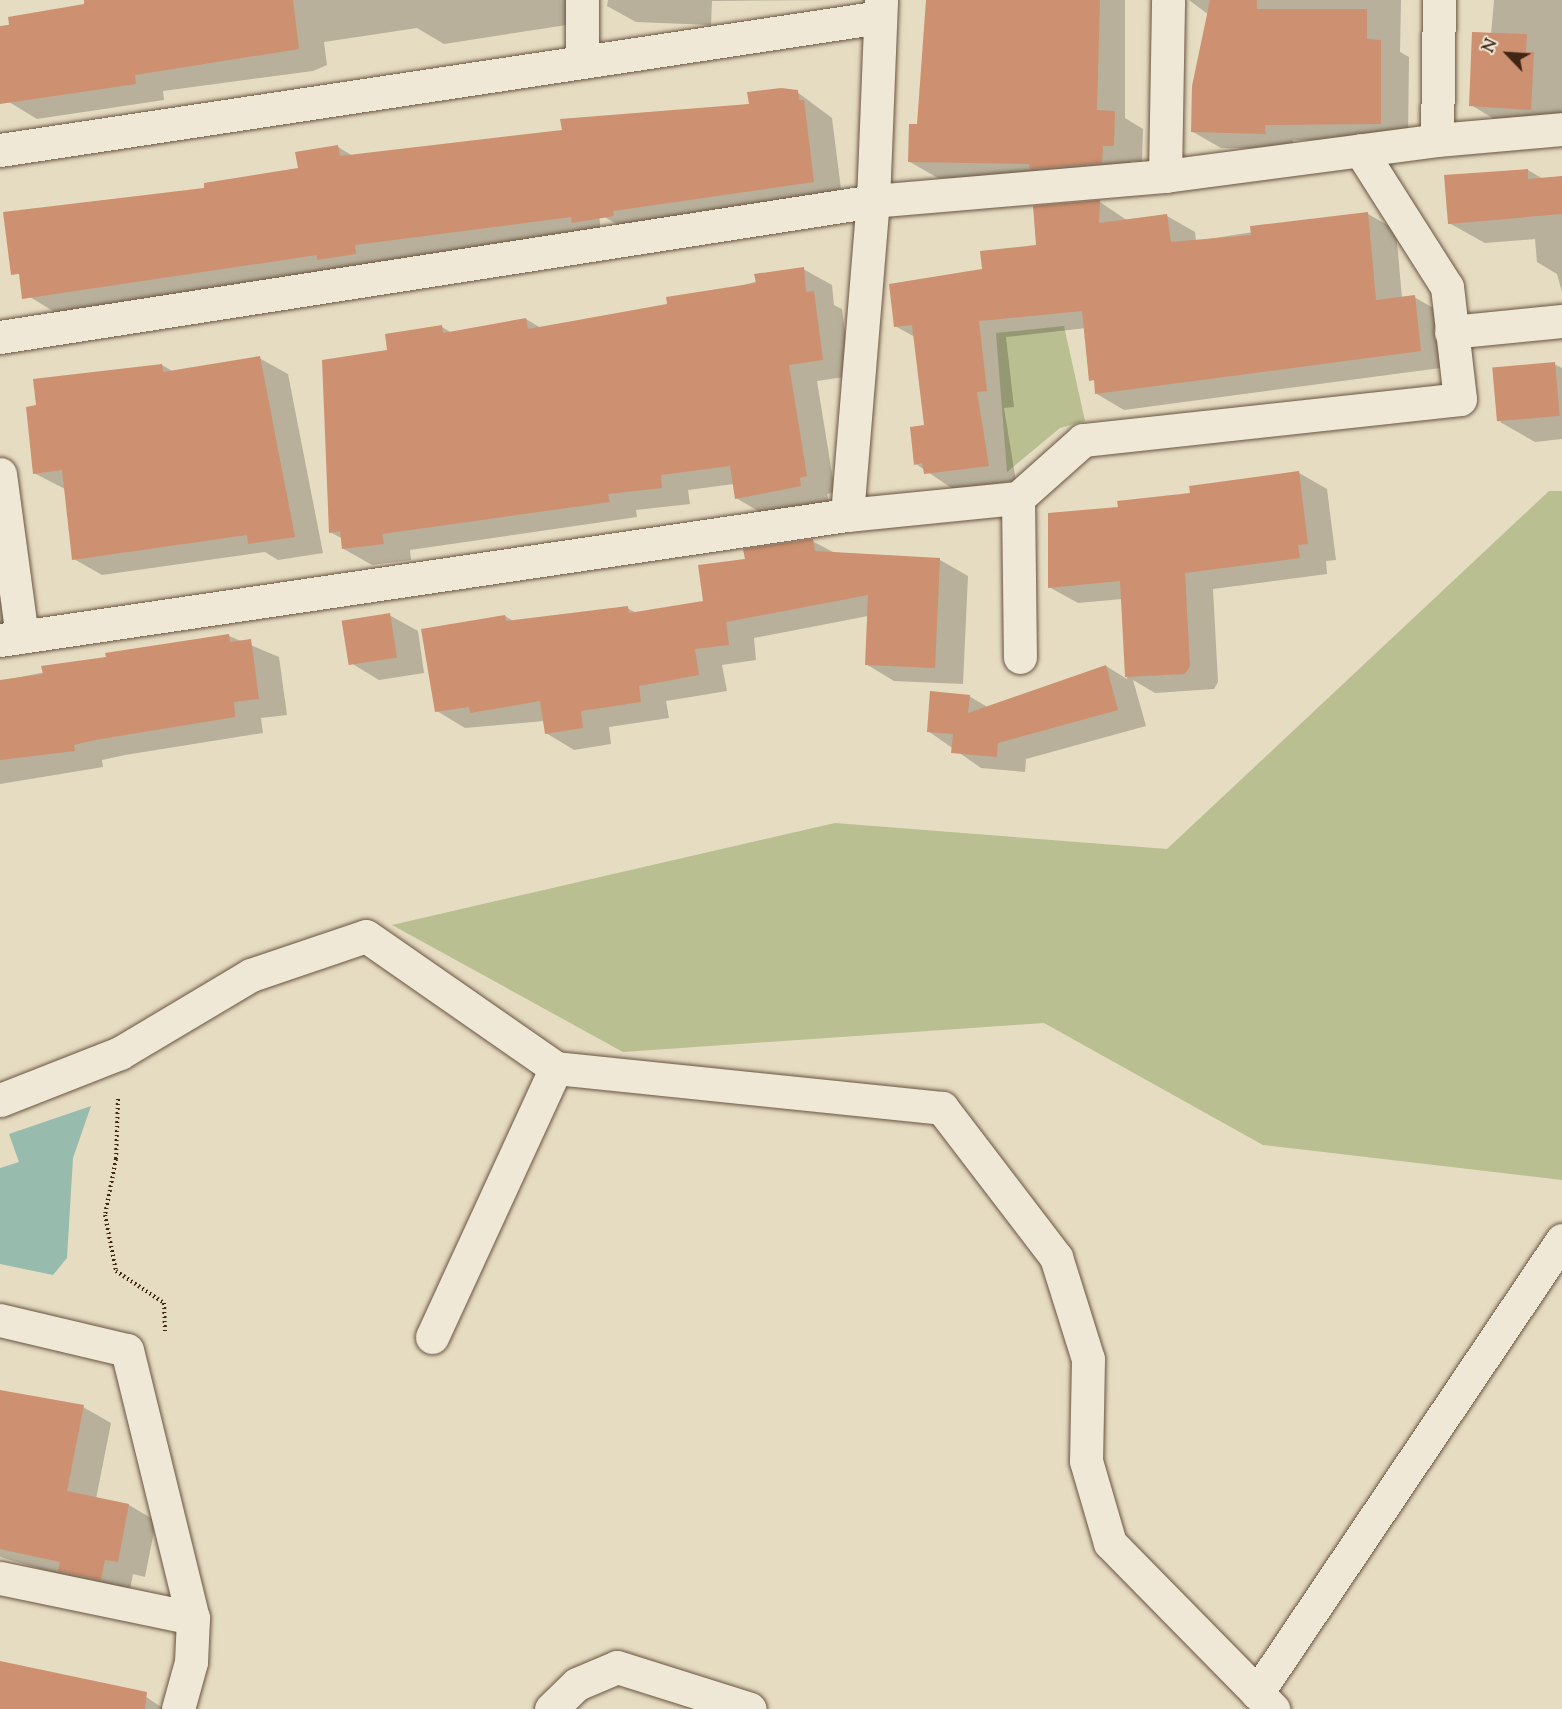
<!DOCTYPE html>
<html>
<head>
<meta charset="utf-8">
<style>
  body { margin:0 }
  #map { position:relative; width:1562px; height:1709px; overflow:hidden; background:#e6dcc2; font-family:"Sorts Mill Goudy",serif }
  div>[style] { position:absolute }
  .green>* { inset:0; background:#b9bf90 }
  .water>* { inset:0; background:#97bcad }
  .shadow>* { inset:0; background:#0003 }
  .building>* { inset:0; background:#cd9070; transform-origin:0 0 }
  .path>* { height:4px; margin-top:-2px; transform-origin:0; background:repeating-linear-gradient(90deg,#402614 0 1.5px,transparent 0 4.5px) }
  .roads { filter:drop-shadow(0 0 2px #6a5440) drop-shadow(0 0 2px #6a5440) }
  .pedestrian>* { height:33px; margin:-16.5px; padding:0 16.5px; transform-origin:16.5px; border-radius:16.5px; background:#efe8d7 }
  .minor>* { height:33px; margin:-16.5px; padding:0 16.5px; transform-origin:16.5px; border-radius:16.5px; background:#efe8d7 }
  .tertiary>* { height:33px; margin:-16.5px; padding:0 16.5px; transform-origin:16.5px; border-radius:16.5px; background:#efe8d7 }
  span { translate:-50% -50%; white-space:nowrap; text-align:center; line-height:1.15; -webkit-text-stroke:4.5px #efe8d7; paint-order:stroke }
  .north { position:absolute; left:1478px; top:24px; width:60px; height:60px; -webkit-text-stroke:4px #efe8d7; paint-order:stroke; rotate:295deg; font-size:16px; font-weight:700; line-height:24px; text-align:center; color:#402614 }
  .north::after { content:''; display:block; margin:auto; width:21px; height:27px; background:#402614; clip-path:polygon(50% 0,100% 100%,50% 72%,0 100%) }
</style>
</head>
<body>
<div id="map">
  <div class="green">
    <i style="clip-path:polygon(1064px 326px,1085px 421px,1060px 428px,1007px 472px,996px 333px)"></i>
    <i style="clip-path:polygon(1549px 491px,1562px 491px,1562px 1180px,1263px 1145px,1044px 1023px,623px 1052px,392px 925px,835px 823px,1167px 849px)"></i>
  </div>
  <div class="water">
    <i style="clip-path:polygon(91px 1106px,73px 1158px,67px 1258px,53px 1275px,0 1264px,0 1168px,19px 1162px,9px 1134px)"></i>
  </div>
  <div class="shadow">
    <i style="clip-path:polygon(110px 0,570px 0,573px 24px,444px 44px,417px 28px,324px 42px,327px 65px,313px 71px,163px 91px,164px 100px,37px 119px,9px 102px,0 27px)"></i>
    <i style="clip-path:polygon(608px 0,841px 0,712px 1px,711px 25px,636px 22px,607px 6px)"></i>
    <i style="clip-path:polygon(927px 0,1125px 0,1125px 118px,1143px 129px,1142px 162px,1131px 161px,1130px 178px,938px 178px,910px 162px,918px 125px)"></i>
    <i style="clip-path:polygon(1189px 0,1401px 0,1400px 52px,1409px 57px,1408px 140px,1293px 140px,1293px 149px,1221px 148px,1193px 132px,1209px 15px)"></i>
    <i style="clip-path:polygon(1494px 0,1562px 0,1562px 114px,1499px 122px,1471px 105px,1491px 34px)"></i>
    <i style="clip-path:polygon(797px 92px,832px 118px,842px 197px,624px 228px,599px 214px,601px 233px,58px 314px,30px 297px,206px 189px,299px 170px,338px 147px,353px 156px,561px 132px,750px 105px)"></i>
    <i style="clip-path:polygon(1528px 170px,1543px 179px,1562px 177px,1562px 292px,1557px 274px,1537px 262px,1535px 239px,1485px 243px,1449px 223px)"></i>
    <i style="clip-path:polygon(1100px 202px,1128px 221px,1167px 216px,1195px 232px,1196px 241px,1368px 214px,1396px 230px,1402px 298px,1414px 297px,1442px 313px,1448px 367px,1124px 410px,1097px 394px,1086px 328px,1006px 337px,1014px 407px,1004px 408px,1016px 481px,953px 489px,916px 464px,925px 427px,915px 337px,895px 326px,984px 270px,1037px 247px,1034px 208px)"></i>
    <i style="clip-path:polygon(803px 269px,832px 285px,834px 305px,842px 309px,851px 376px,817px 381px,835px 492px,827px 494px,829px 502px,765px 515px,736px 498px,734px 484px,688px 490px,690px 504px,636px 510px,637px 517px,410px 550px,411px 560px,372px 565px,344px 549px,343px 539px,330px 532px,389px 351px,442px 327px,452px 333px,526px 319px,541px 328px,669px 305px)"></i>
    <i style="clip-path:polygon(259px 358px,288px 374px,323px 553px,278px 560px,265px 552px,102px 575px,74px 559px,65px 489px,34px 473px,162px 365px,174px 372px)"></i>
    <i style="clip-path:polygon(1554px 364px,1562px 368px,1562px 439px,1535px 442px,1500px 422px)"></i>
    <i style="clip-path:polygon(1299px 473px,1327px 489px,1336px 560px,1326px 561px,1327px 574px,1213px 589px,1218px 682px,1214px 689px,1155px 693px,1133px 680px,1146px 726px,1026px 759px,1025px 772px,981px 768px,928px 731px,969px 696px,989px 708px,1106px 666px,1127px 679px,1122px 599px,1078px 603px,1049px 587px,1120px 508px)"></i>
    <i style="clip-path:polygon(812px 541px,835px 553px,940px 560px,968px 576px,963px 684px,894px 681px,866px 664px,868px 616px,754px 638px,756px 660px,722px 665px,727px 691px,666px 701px,669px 718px,609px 727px,611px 744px,574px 750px,546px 733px,544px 721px,465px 728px,437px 711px,505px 616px,515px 622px,627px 608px,637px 613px,704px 602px,746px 560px)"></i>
    <i style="clip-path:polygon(0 560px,8px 624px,0 625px)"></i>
    <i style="clip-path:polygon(389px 615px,418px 631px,424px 673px,379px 680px,351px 663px)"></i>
    <i style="clip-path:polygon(229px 636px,279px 657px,287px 715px,261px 718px,263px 733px,125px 755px,102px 760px,103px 767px,0 784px,0 681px)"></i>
    <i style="clip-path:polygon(0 1391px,83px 1407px,111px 1423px,96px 1499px,129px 1505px,156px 1521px,145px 1577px,133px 1574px,129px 1595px,0 1557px)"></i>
    <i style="clip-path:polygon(0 1663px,136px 1690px,164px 1709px,0 1709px)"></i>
  </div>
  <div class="building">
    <i style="clip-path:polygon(84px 0,293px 0,299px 49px,135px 75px,136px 84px,0 104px,0 26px,9px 25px,8px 17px,84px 4px)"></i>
    <i style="clip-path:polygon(926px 0,1100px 0,1097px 110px,1115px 111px,1114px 146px,1103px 146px,1102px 163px,1030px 169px,1029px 164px,908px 162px,909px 124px,917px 124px)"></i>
    <i style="clip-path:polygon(1210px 0,1257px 0,1257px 9px,1367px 9px,1367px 39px,1381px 40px,1381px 124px,1265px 125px,1266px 134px,1191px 132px,1192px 86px)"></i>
    <i style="clip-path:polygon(1472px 32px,1527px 34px,1526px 52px,1534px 52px,1531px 110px,1469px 106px)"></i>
    <i style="clip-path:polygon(781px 88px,798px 90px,799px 100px,804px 100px,814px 182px,613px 211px,614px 216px,572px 223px,571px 217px,355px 245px,356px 254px,317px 260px,317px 255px,22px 299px,19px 274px,11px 275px,3px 212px,204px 188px,204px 183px,298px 168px,295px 152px,338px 145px,340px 156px,562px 130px,560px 119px,749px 104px,747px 92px)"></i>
    <i style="clip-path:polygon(1528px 169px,1528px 179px,1562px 176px,1562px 214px,1448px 224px,1444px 175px)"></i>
    <i style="clip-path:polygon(1100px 200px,1099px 223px,1167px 214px,1171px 242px,1251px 235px,1250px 226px,1368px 212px,1376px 300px,1415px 295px,1421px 351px,1095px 394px,1094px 380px,1089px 381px,1082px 311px,979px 321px,987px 391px,977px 392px,989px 466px,924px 474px,922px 463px,914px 465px,910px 427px,924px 425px,912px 325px,894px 327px,889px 284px,982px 269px,980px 251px,1036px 245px,1033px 206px)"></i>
    <i style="clip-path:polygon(804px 267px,806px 292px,814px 291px,823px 360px,789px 365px,807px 476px,800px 478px,801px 486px,735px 499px,730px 466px,661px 475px,662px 488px,608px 494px,610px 502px,382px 534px,384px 544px,342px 549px,340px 531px,329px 533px,322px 360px,387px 350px,385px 334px,442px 325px,443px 333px,526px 318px,528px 329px,667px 304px,666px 297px,756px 283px,754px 274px)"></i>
    <i style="clip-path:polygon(260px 356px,295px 537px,248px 544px,247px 535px,72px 560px,62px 470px,33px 474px,26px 407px,36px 405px,33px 379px,162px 364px,163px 372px)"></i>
    <i style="left:1555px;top:362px;width:54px;height:63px;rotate:85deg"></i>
    <i style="clip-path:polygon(1299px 471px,1308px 544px,1298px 545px,1300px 558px,1185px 573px,1190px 666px,1185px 674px,1125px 677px,1120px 581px,1048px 588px,1048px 513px,1118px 507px,1117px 501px,1190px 493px,1189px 486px)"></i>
    <i style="clip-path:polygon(813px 539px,815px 551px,940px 558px,935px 668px,865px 665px,868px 595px,726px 622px,729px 645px,695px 649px,699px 675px,639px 686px,641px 702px,581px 711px,583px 728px,545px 734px,540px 701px,470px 713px,469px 707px,435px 712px,421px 629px,505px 615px,506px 621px,628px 606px,629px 613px,703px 601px,698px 565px,745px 559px,743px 549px)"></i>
    <i style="left:390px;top:613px;width:45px;height:49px;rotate:81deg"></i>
    <i style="clip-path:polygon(229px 634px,230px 642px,251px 639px,259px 699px,234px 702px,235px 717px,95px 740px,74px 745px,75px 751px,0 760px,0 680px,43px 674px,41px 666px,106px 657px,105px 653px)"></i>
    <i style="clip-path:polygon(1106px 665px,1118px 710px,998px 743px,997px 757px,951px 753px,953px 734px,927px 732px,930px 691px,970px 695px,968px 713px)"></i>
    <i style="clip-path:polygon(0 1390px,84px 1405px,67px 1491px,129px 1504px,118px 1562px,105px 1560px,101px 1580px,58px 1571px,60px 1562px,0 1549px)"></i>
    <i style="clip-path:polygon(0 1661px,147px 1692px,145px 1709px,0 1709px)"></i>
  </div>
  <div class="path">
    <i style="left:118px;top:1099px;width:60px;rotate:91.9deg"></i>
    <i style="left:116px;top:1159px;width:57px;rotate:101.1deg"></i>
    <i style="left:105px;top:1215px;width:57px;rotate:78.9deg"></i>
    <i style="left:116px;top:1271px;width:58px;rotate:33.7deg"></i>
    <i style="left:164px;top:1303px;width:28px;rotate:88deg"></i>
  </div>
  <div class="roads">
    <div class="pedestrian">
      <i style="left:582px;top:61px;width:61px;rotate:-90deg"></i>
    </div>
    <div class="minor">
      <i style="left:1437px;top:140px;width:140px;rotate:-89.2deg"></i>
      <i style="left:1165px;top:176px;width:176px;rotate:-89deg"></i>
      <i style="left:1451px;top:332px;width:112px;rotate:-5.7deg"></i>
      <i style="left:0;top:337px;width:884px;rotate:-8.85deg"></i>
      <i style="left:873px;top:201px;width:293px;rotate:-4.9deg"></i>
      <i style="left:1165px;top:176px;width:274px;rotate:-7.5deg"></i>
      <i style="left:1437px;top:140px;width:125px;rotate:-5deg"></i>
      <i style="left:0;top:474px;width:164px;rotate:82.3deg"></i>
      <i style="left:1018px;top:498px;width:159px;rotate:89.3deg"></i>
      <i style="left:0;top:640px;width:856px;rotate:-8.4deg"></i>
      <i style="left:847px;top:515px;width:172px;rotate:-5.7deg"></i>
      <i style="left:1018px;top:498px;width:87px;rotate:-41.7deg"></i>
      <i style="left:1083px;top:440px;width:379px;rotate:-6.2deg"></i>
      <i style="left:1460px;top:399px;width:113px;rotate:-96.6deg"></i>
      <i style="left:1447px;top:287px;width:162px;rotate:-122.4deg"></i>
      <i style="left:0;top:1100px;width:129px;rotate:-21.4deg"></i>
      <i style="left:120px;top:1053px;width:152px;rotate:-30.8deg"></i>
      <i style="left:251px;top:975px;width:121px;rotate:-18.7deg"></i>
      <i style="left:366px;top:936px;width:231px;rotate:34.8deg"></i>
      <i style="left:556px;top:1068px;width:388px;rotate:5.9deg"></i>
      <i style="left:942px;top:1108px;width:188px;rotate:52.6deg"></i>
      <i style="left:1056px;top:1257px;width:107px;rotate:72.6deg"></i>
      <i style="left:1088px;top:1359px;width:102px;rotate:91.1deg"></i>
      <i style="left:1086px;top:1461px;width:85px;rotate:73.7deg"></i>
      <i style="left:1110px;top:1543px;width:233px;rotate:45.5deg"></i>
      <i style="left:0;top:1320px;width:130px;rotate:13.3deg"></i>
      <i style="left:127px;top:1350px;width:276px;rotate:76.2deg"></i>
      <i style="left:193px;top:1618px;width:44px;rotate:92.6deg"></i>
      <i style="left:191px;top:1662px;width:49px;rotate:105.5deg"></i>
      <i style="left:432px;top:1337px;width:296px;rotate:-65.3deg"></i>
      <i style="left:0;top:1578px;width:197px;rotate:11.7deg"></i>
      <i style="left:1257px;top:1693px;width:546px;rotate:-56.05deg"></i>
      <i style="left:551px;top:1709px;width:36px;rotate:-44deg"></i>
      <i style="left:577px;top:1684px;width:43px;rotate:-23deg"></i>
      <i style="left:617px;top:1667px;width:139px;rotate:17.5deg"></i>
    </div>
    <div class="tertiary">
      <i style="left:0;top:150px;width:890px;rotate:-8.59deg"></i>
      <i style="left:847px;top:515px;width:315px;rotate:-85.3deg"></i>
      <i style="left:873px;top:201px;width:201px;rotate:-87.7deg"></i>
    </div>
  </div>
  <div class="north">N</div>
</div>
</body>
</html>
